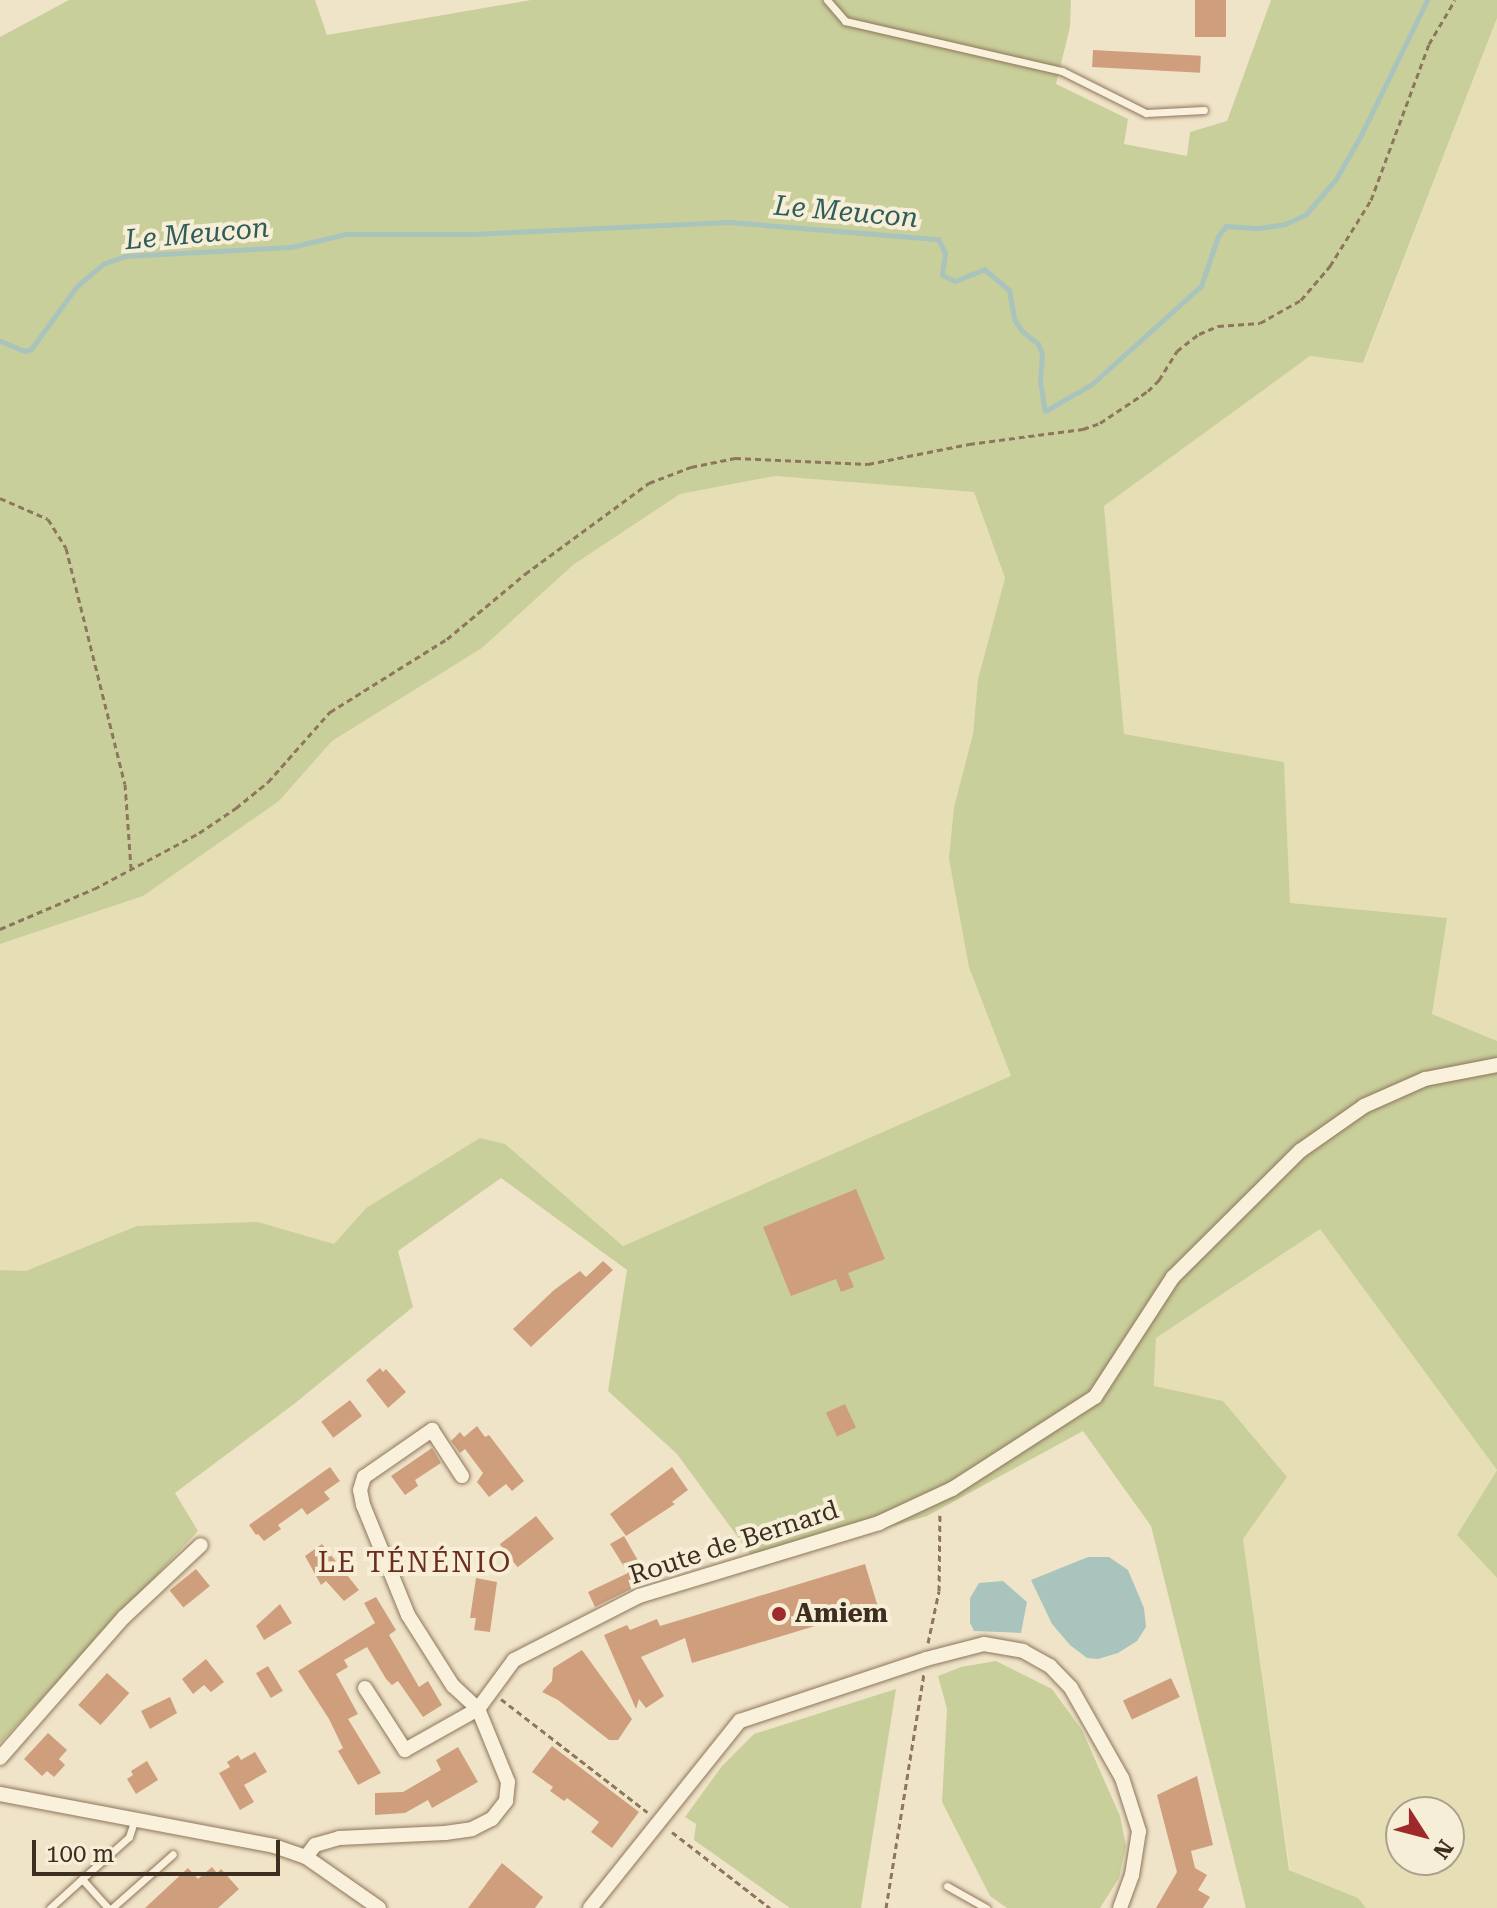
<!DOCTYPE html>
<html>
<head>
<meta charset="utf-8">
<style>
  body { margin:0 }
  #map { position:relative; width:1497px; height:1908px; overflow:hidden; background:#f0e4c8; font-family:"Roboto Serif",serif }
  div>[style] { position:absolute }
  .farmland>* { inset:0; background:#e6deb5 }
  .green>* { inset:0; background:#c9cf9b }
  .water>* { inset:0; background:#a9c4bc }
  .stream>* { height:5px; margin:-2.5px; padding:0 2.5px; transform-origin:2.5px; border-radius:2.5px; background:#a9c4bc }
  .building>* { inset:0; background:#cf9f7d; transform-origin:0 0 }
  .path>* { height:3px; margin-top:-1.5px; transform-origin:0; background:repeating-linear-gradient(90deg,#8d765c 0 6px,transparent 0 10px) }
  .roads { filter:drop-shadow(0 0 2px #8d765c) drop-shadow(0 0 2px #8d765c) }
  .lane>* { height:7px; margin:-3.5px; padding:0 3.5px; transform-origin:3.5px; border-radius:3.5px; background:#faf1dc }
  .street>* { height:14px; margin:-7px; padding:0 7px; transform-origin:7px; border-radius:7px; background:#faf1dc }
  .dots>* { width:22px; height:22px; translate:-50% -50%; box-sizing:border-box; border:4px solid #f7eed8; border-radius:50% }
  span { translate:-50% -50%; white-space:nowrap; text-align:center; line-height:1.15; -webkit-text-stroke:8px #f7eed8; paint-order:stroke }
  .street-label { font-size:26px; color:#3d2e20 }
  .poi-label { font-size:26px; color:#3d2e20; font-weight:700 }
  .left { translate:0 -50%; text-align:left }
  .water-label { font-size:28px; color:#2f5d5a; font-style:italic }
  .neighbourhood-label { font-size:28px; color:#6b2e1e; letter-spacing:2px }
  .north { position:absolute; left:1385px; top:1796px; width:80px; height:80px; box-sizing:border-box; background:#f7eed8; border:2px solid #ada18e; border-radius:50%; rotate:126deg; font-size:22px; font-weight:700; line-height:32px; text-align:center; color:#3d2e20 }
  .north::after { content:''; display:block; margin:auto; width:28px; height:36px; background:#9e2a2b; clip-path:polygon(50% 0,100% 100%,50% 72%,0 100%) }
  .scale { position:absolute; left:32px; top:1840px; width:248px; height:36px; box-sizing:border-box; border:4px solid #3d2e20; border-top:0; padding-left:10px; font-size:24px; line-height:28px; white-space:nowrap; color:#3d2e20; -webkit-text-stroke:6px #f7eed8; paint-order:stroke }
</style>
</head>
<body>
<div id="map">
  <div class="farmland">
    <i style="clip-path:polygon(1497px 18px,1497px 1041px,1432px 1014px,1446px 918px,1290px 904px,1284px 762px,1124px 734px,1104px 506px,1310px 356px,1364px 363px)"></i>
    <i style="clip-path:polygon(775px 476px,974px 492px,1005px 578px,978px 679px,973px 734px,954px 807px,992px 1025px,1011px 1077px,623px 1246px,505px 1144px,366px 1208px,334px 1244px,258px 1222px,74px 1253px,26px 1271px,0 1270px,0 944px,143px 896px,279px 801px,332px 741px,482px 648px,573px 565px,680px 494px)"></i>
    <i style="clip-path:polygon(evenodd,1320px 1228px,1497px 1469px,1457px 1535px,1497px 1578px,1497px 1908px,1366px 1908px,1358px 1898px,1290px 1870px,1243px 1539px,1154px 1387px,1156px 1338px,1320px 1228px,1401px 1812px,1449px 1812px,1449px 1860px,1401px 1860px,1401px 1812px)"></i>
  </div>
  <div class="green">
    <i style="clip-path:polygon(69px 0,315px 0,327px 35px,531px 0,1071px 0,1070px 27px,1056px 84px,1128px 119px,1124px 144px,1187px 156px,1190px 132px,1227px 121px,1271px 0,1497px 0,1497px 18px,1363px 363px,1310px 356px,1104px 506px,1124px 734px,1284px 762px,1290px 903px,1447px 918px,1432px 1014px,1497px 1041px,1497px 1470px,1320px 1229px,1156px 1338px,1154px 1386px,1223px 1401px,1287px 1477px,1243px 1539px,1289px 1870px,1358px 1898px,1366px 1908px,1246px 1908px,1151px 1526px,1083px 1431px,927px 1516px,759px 1566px,677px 1454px,608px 1391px,627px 1270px,501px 1178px,398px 1251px,413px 1307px,294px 1404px,175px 1493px,198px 1531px,0 1743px,0 1270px,26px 1271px,137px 1226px,258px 1222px,334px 1244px,366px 1208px,480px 1138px,505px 1144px,623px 1246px,1011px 1076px,969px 967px,949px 859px,954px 807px,973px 734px,978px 679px,1005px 578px,974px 492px,775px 476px,680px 494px,573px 565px,482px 648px,332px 741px,279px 801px,143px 896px,0 944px,0 37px)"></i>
    <i style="clip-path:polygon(1497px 1470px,1497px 1578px,1457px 1535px)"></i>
    <i style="clip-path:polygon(996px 1661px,1052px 1689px,1082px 1730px,1120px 1816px,1126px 1846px,1119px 1878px,1100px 1908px,1007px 1908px,990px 1896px,942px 1802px,947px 1709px,938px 1676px,961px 1667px)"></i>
    <i style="clip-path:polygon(896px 1689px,861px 1908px,790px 1908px,694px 1840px,696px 1824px,685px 1817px,722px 1766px,754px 1734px)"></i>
  </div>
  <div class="water">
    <i style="clip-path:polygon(1088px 1557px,1109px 1557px,1128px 1570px,1144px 1608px,1146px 1627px,1137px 1641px,1118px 1653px,1098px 1659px,1087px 1658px,1070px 1645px,1052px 1624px,1031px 1580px)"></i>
    <i style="clip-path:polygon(1003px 1581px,1027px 1602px,1021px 1633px,974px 1631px,970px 1623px,970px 1598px,979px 1583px)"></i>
  </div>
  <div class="stream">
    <i style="left:0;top:341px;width:27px;rotate:22deg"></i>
    <i style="left:25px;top:351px;width:6px;rotate:-18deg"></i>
    <i style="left:31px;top:349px;width:78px;rotate:-53.9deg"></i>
    <i style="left:77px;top:286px;width:34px;rotate:-40deg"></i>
    <i style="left:103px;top:264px;width:23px;rotate:-20deg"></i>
    <i style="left:125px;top:256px;width:166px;rotate:-3.1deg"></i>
    <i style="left:291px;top:247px;width:57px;rotate:-13.3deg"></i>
    <i style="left:346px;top:234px;width:126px"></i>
    <i style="left:472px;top:234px;width:257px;rotate:-2.7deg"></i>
    <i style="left:729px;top:222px;width:210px;rotate:4.7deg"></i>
    <i style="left:938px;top:239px;width:16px;rotate:63deg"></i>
    <i style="left:945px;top:253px;width:22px;rotate:98deg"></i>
    <i style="left:942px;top:275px;width:14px;rotate:25deg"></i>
    <i style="left:955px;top:281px;width:31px;rotate:-22deg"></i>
    <i style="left:984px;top:269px;width:33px;rotate:40deg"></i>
    <i style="left:1009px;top:290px;width:29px;rotate:80deg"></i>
    <i style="left:1014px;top:319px;width:14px;rotate:56deg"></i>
    <i style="left:1022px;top:331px;width:21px;rotate:39deg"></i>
    <i style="left:1038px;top:344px;width:11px;rotate:68deg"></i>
    <i style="left:1042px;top:354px;width:27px;rotate:94deg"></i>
    <i style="left:1040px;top:381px;width:30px;rotate:81deg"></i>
    <i style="left:1045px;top:411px;width:54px;rotate:-29.9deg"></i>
    <i style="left:1092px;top:384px;width:147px;rotate:-42deg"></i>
    <i style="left:1201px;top:286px;width:53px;rotate:-71.2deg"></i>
    <i style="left:1218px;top:236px;width:13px;rotate:-51deg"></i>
    <i style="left:1226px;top:226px;width:32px;rotate:4deg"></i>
    <i style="left:1258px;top:228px;width:27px;rotate:-8deg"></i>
    <i style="left:1285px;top:224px;width:23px;rotate:-25deg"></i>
    <i style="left:1306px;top:214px;width:46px;rotate:-49.4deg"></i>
    <i style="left:1336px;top:179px;width:48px;rotate:-60.3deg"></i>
    <i style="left:1360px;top:137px;width:153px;rotate:-63.9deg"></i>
  </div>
  <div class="building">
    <i style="left:1195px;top:0;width:31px;height:37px"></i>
    <i style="left:1093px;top:50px;width:108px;height:17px;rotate:3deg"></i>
    <i style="clip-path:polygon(856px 1189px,885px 1259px,848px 1273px,854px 1287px,841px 1292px,836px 1279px,791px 1296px,763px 1227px)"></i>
    <i style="clip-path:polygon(603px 1261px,613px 1270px,531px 1347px,513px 1329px,554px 1290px,580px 1271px,586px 1277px)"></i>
    <i style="clip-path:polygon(380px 1368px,383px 1372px,386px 1369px,406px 1392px,388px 1408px,366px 1380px)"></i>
    <i style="left:350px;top:1400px;width:20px;height:36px;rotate:53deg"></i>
    <i style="left:845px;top:1404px;width:26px;height:21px;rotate:65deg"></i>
    <i style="clip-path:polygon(477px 1426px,485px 1437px,489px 1435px,524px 1481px,512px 1491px,506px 1484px,489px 1497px,477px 1482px,483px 1473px,465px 1449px,460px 1453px,451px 1441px,460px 1432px,464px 1437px)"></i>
    <i style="clip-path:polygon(432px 1448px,441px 1463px,415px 1480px,418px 1486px,405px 1495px,391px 1476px)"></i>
    <i style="clip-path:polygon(330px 1467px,340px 1481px,324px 1492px,330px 1499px,307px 1515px,302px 1508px,278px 1525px,281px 1529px,264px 1541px,258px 1534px,256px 1535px,249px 1525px)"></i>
    <i style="clip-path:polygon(672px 1467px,688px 1490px,672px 1502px,675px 1504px,626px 1536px,610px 1514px)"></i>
    <i style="left:536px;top:1516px;width:29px;height:46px;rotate:52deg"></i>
    <i style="clip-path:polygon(624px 1536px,649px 1580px,595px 1607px,588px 1592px,628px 1573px,610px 1544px)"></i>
    <i style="clip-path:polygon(322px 1544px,359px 1590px,344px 1601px,326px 1581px,321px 1585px,305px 1556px)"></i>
    <i style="clip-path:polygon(865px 1564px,878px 1607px,692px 1663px,685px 1638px,641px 1657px,664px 1696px,646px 1708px,639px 1699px,636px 1709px,604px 1635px,627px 1625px,630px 1630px,657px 1619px,660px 1626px)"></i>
    <i style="left:196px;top:1569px;width:22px;height:34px;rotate:51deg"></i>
    <i style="clip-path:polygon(476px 1578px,497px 1582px,490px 1632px,474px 1630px,476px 1618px,470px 1618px)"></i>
    <i style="clip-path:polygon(376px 1597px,396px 1630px,389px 1635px,419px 1687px,428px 1681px,442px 1705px,423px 1717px,398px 1681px,392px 1685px,386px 1679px,367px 1647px,344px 1660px,348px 1667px,336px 1674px,358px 1714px,348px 1719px,381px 1773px,358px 1785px,338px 1751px,343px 1748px,329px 1719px,298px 1671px,375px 1623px,364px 1603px)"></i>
    <i style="clip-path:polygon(280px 1604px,292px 1623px,264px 1640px,256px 1626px)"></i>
    <i style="clip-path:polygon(582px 1650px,632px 1719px,618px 1740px,609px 1740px,558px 1700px,542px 1692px,552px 1681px,553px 1668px)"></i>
    <i style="clip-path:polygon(206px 1659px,224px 1682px,211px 1692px,204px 1685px,193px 1694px,182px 1679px)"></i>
    <i style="left:268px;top:1666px;width:29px;height:14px;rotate:59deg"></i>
    <i style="left:107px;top:1673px;width:30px;height:43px;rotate:42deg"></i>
    <i style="left:1171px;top:1678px;width:21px;height:53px;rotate:65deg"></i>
    <i style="clip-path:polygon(170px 1697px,177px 1713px,150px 1729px,141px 1711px)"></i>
    <i style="clip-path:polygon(48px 1733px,67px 1750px,59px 1759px,65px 1765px,54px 1777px,47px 1771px,42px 1776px,24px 1759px)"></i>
    <i style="clip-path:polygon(552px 1746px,639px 1812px,612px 1848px,591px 1832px,599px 1822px,567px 1798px,564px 1801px,550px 1791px,553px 1787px,532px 1772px)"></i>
    <i style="clip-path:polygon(458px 1747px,478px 1782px,432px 1808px,428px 1800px,405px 1813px,375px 1815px,375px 1793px,403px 1792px,441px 1770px,436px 1760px)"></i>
    <i style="clip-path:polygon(255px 1752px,267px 1772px,244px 1785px,254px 1802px,240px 1810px,219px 1773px,230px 1767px,227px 1762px,238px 1755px,241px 1760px)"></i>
    <i style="clip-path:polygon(147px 1761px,158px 1780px,136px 1794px,127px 1779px,133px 1775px,131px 1771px)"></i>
    <i style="clip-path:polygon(1197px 1776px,1213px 1845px,1191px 1851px,1195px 1868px,1207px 1875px,1198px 1890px,1210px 1897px,1203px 1908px,1156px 1908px,1177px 1872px,1157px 1795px)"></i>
    <i style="clip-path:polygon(502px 1863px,543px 1897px,535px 1908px,468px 1908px)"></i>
    <i style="clip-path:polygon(212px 1867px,217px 1873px,221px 1869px,239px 1889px,218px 1908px,145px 1908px,188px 1868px,198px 1879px)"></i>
  </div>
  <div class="path">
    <i style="left:0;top:498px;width:52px;rotate:23.6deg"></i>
    <i style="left:48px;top:519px;width:34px;rotate:58deg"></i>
    <i style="left:66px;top:548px;width:243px;rotate:76deg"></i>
    <i style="left:125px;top:784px;width:84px;rotate:85.9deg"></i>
    <i style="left:0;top:929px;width:102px;rotate:-23.1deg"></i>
    <i style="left:94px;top:889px;width:119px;rotate:-28.1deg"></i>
    <i style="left:199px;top:833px;width:45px;rotate:-34deg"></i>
    <i style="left:236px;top:808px;width:41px;rotate:-39.1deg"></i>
    <i style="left:268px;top:782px;width:94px;rotate:-48.5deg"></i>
    <i style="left:330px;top:712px;width:138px;rotate:-32deg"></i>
    <i style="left:447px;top:639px;width:102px;rotate:-39.8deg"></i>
    <i style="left:525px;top:574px;width:154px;rotate:-36.3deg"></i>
    <i style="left:649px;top:483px;width:45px;rotate:-20.9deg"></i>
    <i style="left:691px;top:467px;width:45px;rotate:-11.6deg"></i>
    <i style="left:735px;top:458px;width:133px;rotate:2.6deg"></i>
    <i style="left:868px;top:464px;width:103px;rotate:-11.2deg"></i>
    <i style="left:969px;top:444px;width:115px;rotate:-7.5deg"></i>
    <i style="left:1083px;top:429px;width:18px;rotate:-19deg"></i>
    <i style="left:1100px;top:423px;width:58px;rotate:-33.7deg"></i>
    <i style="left:1148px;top:391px;width:16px;rotate:-45deg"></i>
    <i style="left:1159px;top:380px;width:34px;rotate:-58deg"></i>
    <i style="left:1177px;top:351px;width:28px;rotate:-38deg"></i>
    <i style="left:1199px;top:334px;width:21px;rotate:-23deg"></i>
    <i style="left:1218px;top:326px;width:42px;rotate:-4.1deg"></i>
    <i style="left:1260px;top:323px;width:47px;rotate:-29.3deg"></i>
    <i style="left:1301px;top:300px;width:45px;rotate:-49.5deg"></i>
    <i style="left:1330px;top:266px;width:78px;rotate:-58.2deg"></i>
    <i style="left:1371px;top:200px;width:166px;rotate:-69.6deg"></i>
    <i style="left:1429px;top:44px;width:51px;rotate:-59.4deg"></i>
    <i style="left:928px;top:1643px;width:53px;rotate:-78.1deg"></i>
    <i style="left:939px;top:1591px;width:79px;rotate:-89.3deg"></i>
    <i style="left:501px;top:1699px;width:185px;rotate:37.7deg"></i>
    <i style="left:672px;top:1832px;width:124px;rotate:37.8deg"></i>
    <i style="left:886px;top:1908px;width:237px;rotate:-80.8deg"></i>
  </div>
  <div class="roads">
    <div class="lane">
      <i style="left:827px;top:0;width:28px;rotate:49deg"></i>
      <i style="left:845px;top:21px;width:223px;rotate:13deg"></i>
      <i style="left:1062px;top:71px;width:94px;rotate:26.6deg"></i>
      <i style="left:1146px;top:113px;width:58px;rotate:-3deg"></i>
      <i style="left:82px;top:1879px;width:63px;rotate:-41.8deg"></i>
      <i style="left:129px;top:1837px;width:16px;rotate:-72deg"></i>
      <i style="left:947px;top:1886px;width:45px;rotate:29.4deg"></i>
      <i style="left:50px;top:1908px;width:43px;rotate:-42.2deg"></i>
      <i style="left:82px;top:1879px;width:39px;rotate:48deg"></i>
      <i style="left:112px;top:1908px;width:81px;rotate:-41.5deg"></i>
    </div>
    <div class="street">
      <i style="left:365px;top:1688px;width:74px;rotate:57.2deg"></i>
      <i style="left:405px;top:1750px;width:84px;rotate:-29.3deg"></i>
      <i style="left:478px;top:1709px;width:34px;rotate:-137deg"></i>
      <i style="left:453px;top:1686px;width:84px;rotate:-122.4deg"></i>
      <i style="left:408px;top:1615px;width:119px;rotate:-112.2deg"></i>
      <i style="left:363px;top:1505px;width:15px;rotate:-101deg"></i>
      <i style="left:360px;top:1490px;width:14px;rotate:-73deg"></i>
      <i style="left:364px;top:1477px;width:83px;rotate:-34.7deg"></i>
      <i style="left:432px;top:1430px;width:55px;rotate:56.9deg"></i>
      <i style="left:0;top:1758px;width:188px;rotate:-48.7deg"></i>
      <i style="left:124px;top:1617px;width:105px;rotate:-43.1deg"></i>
      <i style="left:0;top:1794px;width:279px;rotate:10.7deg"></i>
      <i style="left:274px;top:1846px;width:34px;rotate:19deg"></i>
      <i style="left:306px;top:1857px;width:89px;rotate:34.9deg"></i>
      <i style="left:306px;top:1857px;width:15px;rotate:-53deg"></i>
      <i style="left:315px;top:1845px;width:25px;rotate:-16deg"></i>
      <i style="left:339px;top:1838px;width:106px;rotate:-2.7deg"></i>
      <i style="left:445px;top:1833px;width:27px;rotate:-8deg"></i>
      <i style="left:472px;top:1829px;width:22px;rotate:-27deg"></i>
      <i style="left:492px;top:1819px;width:23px;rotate:-52deg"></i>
      <i style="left:506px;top:1801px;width:19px;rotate:-84deg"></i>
      <i style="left:508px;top:1782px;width:79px;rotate:-112.3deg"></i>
      <i style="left:478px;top:1709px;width:61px;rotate:-53.7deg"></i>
      <i style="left:514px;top:1660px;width:140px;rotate:-27.1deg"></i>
      <i style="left:639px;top:1596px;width:251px;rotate:-16.9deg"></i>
      <i style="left:879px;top:1523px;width:81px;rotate:-25deg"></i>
      <i style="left:952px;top:1489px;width:170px;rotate:-32.8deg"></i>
      <i style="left:1095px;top:1397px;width:143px;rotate:-57deg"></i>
      <i style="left:1173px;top:1277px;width:179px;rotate:-44.8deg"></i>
      <i style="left:1300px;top:1151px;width:78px;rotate:-35.1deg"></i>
      <i style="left:1364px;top:1106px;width:67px;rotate:-23.9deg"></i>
      <i style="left:1425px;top:1079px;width:73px;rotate:-11deg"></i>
      <i style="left:590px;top:1908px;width:240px;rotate:-51.3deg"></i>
      <i style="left:740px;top:1721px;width:196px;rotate:-18.4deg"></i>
      <i style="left:926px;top:1659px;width:60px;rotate:-14.5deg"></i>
      <i style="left:984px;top:1644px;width:40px;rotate:10deg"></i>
      <i style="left:1023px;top:1651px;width:31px;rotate:29deg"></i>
      <i style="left:1050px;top:1666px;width:30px;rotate:46deg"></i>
      <i style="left:1071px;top:1688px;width:103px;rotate:60.5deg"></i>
      <i style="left:1122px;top:1778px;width:56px;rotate:72.2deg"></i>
      <i style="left:1139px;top:1831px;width:45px;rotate:99deg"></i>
      <i style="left:1132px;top:1875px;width:35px;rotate:110deg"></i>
    </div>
  </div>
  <div class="dots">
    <i style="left:779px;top:1614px;background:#9e2a2b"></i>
  </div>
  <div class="street-label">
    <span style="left:734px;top:1543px;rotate:-18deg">Route de Bernard</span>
  </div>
  <div class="poi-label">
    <span class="left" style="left:795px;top:1614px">Amiem</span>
  </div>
  <div class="water-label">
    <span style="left:846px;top:212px;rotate:5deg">Le Meucon</span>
    <span style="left:197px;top:234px;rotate:-5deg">Le Meucon</span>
  </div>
  <div class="neighbourhood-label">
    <span style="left:415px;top:1563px">LE TÉNÉNIO</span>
  </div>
  <div class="north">N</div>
  <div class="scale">100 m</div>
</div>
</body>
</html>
